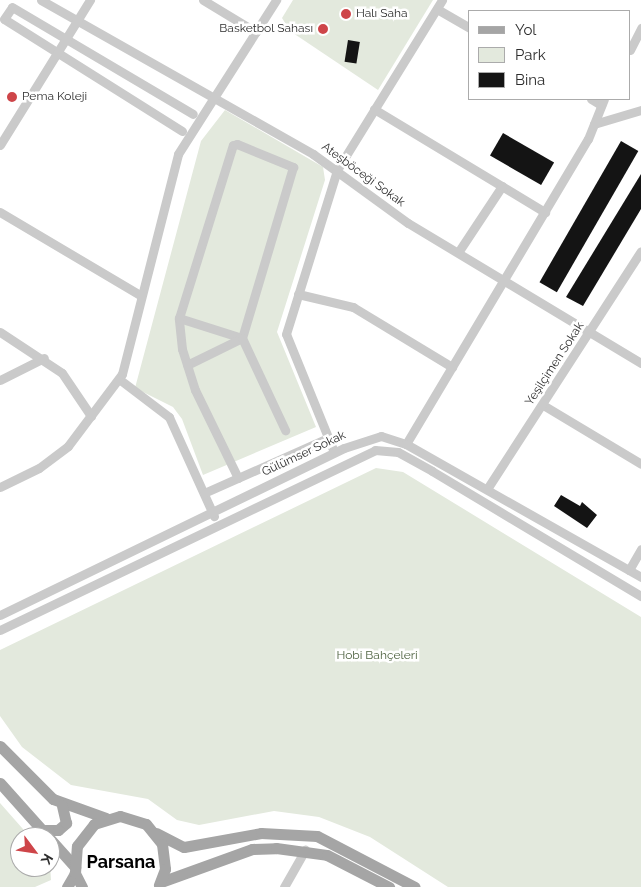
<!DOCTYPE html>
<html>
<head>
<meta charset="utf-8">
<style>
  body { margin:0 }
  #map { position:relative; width:641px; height:887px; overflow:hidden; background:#fff; font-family:Raleway,sans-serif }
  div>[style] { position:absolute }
  .green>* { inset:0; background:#e3e9dd }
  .building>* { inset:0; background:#141414; transform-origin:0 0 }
  .minor>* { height:9px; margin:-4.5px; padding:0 4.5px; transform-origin:4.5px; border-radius:4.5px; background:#cacaca }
  .major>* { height:11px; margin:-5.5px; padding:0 5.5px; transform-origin:5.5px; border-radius:5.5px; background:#a5a5a5 }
  .dots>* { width:14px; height:14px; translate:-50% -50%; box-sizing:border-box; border:2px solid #fff; border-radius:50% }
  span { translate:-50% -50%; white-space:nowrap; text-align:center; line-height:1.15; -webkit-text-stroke:5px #fff; paint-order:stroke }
  .poi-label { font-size:12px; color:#2d2d2d }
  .left { translate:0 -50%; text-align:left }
  .right { translate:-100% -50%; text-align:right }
  .street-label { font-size:12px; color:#2d2d2d }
  .park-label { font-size:12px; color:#4f6341 }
  .district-label { font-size:18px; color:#000; font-weight:700 }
  .legend { position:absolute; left:468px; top:10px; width:162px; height:90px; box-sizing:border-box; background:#fff; border:1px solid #ababab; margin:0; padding:6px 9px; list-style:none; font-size:15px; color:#2d2d2d }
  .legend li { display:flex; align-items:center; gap:10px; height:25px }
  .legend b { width:25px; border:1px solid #ababab }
  .north { position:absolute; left:10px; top:827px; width:50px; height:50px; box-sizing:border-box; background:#fff; border:1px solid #ababab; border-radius:50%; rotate:121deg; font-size:14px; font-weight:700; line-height:20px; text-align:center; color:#2d2d2d }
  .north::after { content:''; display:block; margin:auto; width:18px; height:22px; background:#ce4549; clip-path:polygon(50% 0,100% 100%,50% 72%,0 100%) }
</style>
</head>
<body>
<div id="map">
  <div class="green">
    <i style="clip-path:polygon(293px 0,433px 0,378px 90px,290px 31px,282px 18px)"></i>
    <i style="clip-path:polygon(225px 110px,323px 167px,325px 180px,277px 332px,316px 427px,203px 475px,182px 419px,173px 407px,135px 388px,201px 141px)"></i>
    <i style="clip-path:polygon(376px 468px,403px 472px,641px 617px,641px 887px,448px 887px,370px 837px,319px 817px,274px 811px,199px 825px,177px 820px,148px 799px,71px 785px,22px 747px,0 716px,0 650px)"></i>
    <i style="clip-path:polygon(0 803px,30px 837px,20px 837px,20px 867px,50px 867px,50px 863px,51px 880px,35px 887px,0 887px)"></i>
  </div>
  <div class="building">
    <i style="left:348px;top:40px;width:12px;height:22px;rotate:9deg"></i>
    <i style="left:503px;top:133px;width:59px;height:26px;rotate:30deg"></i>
    <i style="left:621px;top:141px;width:20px;height:163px;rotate:30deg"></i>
    <i style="clip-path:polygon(641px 174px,641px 209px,583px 306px,566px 297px)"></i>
    <i style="clip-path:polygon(561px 495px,580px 506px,582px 502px,597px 515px,587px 528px,554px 506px)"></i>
  </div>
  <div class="minor">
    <i style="left:41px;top:0;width:313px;rotate:29.5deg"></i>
    <i style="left:313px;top:154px;width:117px;rotate:36deg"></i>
    <i style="left:408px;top:223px;width:272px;rotate:31deg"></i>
    <i style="left:203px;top:0;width:62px;rotate:31.1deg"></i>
    <i style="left:437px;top:9px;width:38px;rotate:30deg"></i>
    <i style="left:630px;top:50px;width:25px;rotate:-63deg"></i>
    <i style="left:591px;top:99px;width:12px;rotate:31deg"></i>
    <i style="left:374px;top:109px;width:200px;rotate:31.1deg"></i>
    <i style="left:594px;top:124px;width:49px;rotate:-16.6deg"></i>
    <i style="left:182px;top:131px;width:210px;rotate:-147.8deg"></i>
    <i style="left:4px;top:19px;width:14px;rotate:-56deg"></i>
    <i style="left:12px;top:7px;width:210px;rotate:30.6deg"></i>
    <i style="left:0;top:145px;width:171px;rotate:-58.2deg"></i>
    <i style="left:0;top:212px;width:163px;rotate:30.7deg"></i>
    <i style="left:459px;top:251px;width:78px;rotate:-56.5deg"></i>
    <i style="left:298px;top:294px;width:57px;rotate:13.3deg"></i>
    <i style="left:353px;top:307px;width:116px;rotate:31.2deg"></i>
    <i style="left:179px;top:318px;width:66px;rotate:17.6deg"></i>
    <i style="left:242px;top:338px;width:61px;rotate:153.9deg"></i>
    <i style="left:0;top:332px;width:74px;rotate:33.5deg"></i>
    <i style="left:62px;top:373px;width:52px;rotate:56deg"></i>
    <i style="left:119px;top:379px;width:63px;rotate:37.2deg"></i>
    <i style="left:169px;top:417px;width:109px;rotate:65.6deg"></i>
    <i style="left:0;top:380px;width:49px;rotate:-26.6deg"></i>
    <i style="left:543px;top:405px;width:114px;rotate:31deg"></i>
    <i style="left:406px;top:444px;width:355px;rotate:-59.2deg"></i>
    <i style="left:588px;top:139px;width:43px;rotate:-68.2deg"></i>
    <i style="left:334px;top:452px;width:127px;rotate:-112.1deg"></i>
    <i style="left:286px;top:334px;width:172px;rotate:-72.7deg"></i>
    <i style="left:337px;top:170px;width:200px;rotate:-58.3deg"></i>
    <i style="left:238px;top:478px;width:98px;rotate:-116deg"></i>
    <i style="left:195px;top:390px;width:43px;rotate:-107.6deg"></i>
    <i style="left:182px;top:349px;width:31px;rotate:-96deg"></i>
    <i style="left:179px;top:318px;width:181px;rotate:-72.7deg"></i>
    <i style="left:233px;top:145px;width:4px;rotate:-14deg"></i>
    <i style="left:237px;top:144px;width:61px;rotate:22.3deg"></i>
    <i style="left:293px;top:167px;width:178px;rotate:106.6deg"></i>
    <i style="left:242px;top:338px;width:102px;rotate:64.9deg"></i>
    <i style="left:0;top:487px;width:43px;rotate:-26deg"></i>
    <i style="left:39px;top:468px;width:36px;rotate:-37deg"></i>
    <i style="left:68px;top:446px;width:90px;rotate:-53.1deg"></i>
    <i style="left:122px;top:374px;width:227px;rotate:-75.7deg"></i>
    <i style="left:178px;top:154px;width:183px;rotate:-57.5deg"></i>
    <i style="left:487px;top:489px;width:283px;rotate:-57.1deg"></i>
    <i style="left:204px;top:493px;width:136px;rotate:-23.9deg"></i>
    <i style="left:629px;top:570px;width:24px;rotate:-60deg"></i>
    <i style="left:0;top:615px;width:382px;rotate:-25.9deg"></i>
    <i style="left:344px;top:448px;width:39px;rotate:-18deg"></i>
    <i style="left:381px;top:436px;width:26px;rotate:18deg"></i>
    <i style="left:406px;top:444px;width:270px;rotate:29.5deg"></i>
    <i style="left:0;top:630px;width:416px;rotate:-25.6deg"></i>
    <i style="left:375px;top:450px;width:23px;rotate:5deg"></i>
    <i style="left:398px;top:452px;width:39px;rotate:29deg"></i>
    <i style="left:432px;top:471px;width:244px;rotate:30.9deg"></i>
    <i style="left:284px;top:887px;width:43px;rotate:-60.4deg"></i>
  </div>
  <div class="major">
    <i style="left:0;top:746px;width:75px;rotate:45deg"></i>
    <i style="left:53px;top:799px;width:56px;rotate:19.7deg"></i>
    <i style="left:0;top:783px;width:113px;rotate:48.2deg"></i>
    <i style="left:45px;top:830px;width:13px"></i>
    <i style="left:58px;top:830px;width:11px;rotate:-41deg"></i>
    <i style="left:66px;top:823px;width:18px;rotate:-103deg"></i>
    <i style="left:156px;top:833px;width:31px;rotate:27deg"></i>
    <i style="left:184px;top:847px;width:78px;rotate:-10.3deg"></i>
    <i style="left:261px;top:833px;width:56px;rotate:3.1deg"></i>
    <i style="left:317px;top:836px;width:110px;rotate:27.5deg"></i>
    <i style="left:161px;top:882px;width:97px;rotate:-19.9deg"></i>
    <i style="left:252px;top:849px;width:24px;rotate:-2deg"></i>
    <i style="left:276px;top:848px;width:51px;rotate:7.8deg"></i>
    <i style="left:327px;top:855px;width:70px;rotate:27.3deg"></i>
    <i style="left:67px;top:887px;width:16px;rotate:-60deg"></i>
    <i style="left:82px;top:887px;width:16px;rotate:-117deg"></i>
    <i style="left:75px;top:873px;width:27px;rotate:-86deg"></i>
    <i style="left:77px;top:846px;width:28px;rotate:-52deg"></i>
    <i style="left:94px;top:824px;width:27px;rotate:-17deg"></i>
    <i style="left:120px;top:816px;width:27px;rotate:17deg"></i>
    <i style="left:146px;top:824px;width:26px;rotate:51deg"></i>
    <i style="left:162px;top:844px;width:25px;rotate:83deg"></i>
    <i style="left:165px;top:869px;width:17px;rotate:111deg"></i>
  </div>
  <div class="dots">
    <i style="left:346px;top:14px;background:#ce4549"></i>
    <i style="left:323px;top:29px;background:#ce4549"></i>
    <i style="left:12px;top:97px;background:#ce4549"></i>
  </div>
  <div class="poi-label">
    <span class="left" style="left:356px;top:14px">Halı Saha</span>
    <span class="right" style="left:313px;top:29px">Basketbol Sahası</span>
    <span class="left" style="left:22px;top:97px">Pema Koleji</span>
  </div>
  <div class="street-label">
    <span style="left:363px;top:175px;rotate:36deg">Ateşböceği Sokak</span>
    <span style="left:555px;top:364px;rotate:-57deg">Yeşilçimen Sokak</span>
    <span style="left:304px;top:454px;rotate:-25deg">Gülümser Sokak</span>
  </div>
  <div class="park-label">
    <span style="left:377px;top:656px">Hobi Bahçeleri</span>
  </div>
  <div class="district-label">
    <span style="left:121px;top:862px">Parsana</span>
  </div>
  <ul class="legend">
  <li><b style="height:6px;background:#a5a5a5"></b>Yol</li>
  <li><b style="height:14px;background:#e3e9dd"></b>Park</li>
  <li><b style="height:14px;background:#141414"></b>Bina</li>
  </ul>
  <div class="north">K</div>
</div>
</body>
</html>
